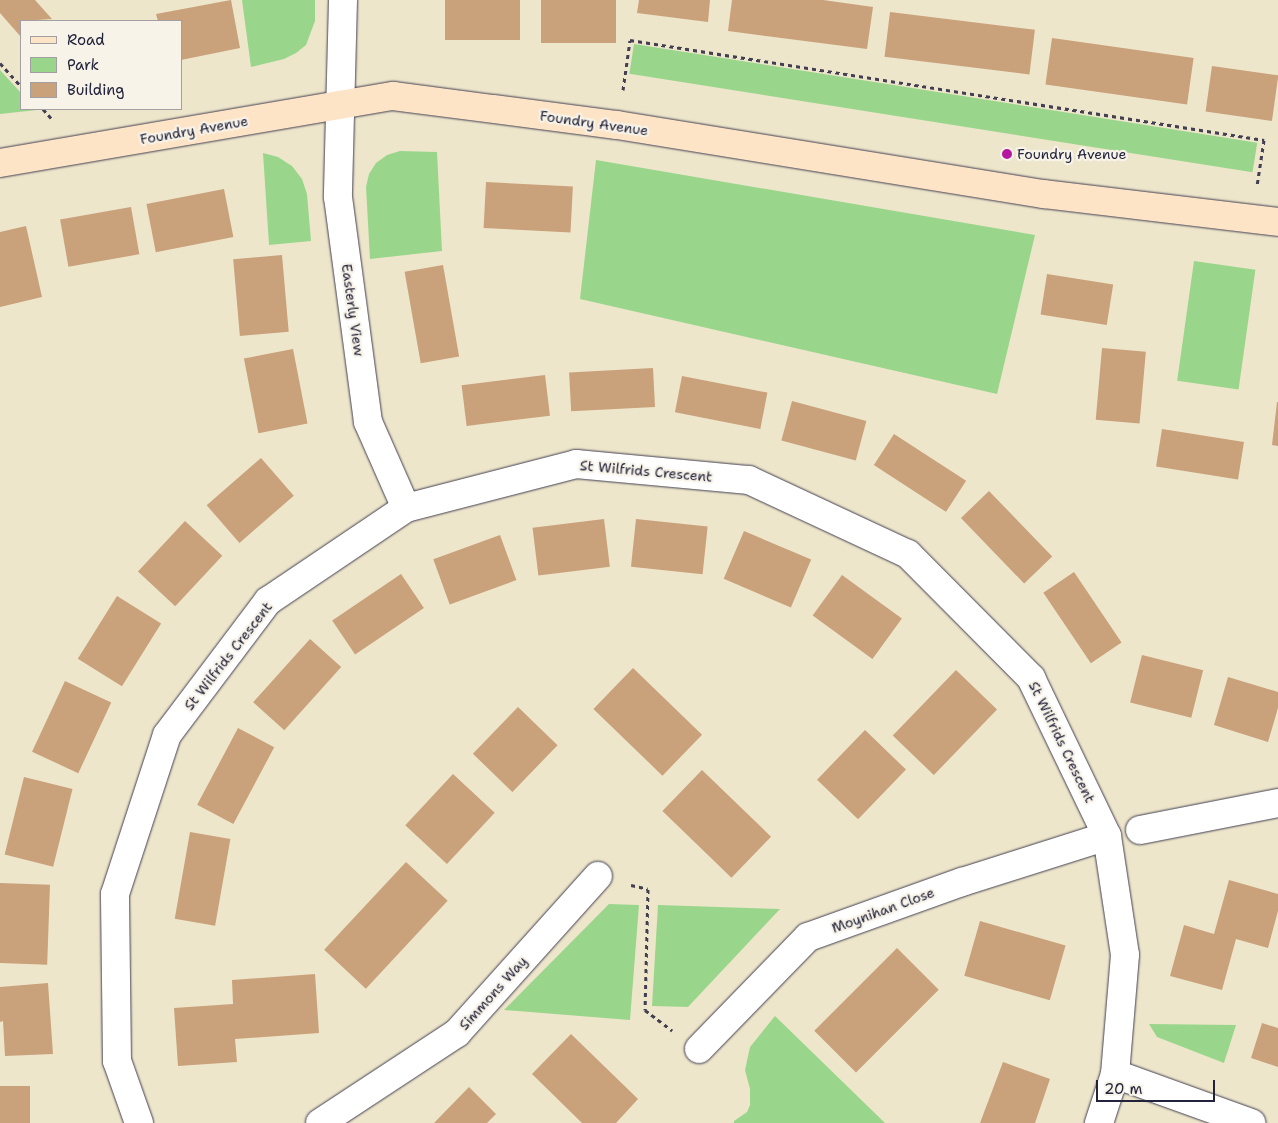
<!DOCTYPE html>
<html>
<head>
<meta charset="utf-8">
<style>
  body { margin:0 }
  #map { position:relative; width:1278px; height:1123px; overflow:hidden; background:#eee6cb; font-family:"Shantell Sans",sans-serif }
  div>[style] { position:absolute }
  .green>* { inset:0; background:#99d68b; transform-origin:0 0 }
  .building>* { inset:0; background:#c9a17b; transform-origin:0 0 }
  .path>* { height:3px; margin-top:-1.5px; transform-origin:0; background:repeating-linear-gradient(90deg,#413f51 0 4px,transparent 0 8px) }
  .roads { filter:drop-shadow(0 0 1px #413f51) drop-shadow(0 0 1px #413f51) }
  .street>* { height:28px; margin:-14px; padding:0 14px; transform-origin:14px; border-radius:14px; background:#fff }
  .secondary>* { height:28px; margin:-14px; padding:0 14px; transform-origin:14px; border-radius:14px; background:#fee4c6 }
  .dots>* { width:14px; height:14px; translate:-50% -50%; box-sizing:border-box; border:2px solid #f7f3e8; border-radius:50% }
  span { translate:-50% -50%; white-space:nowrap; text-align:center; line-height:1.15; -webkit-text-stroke:4.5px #f7f3e8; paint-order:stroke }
  .street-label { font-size:14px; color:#22223b }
  .poi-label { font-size:14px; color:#22223b }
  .left { translate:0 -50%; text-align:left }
  .legend { position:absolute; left:20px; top:20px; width:162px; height:90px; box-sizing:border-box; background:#f7f3e8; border:1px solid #a29fa3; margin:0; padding:6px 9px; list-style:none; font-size:15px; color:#22223b }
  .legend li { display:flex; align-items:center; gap:10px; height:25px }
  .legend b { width:25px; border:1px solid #a29fa3 }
  .scale { position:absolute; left:1096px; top:1080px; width:119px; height:22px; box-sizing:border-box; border:2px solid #22223b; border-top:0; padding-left:6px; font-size:15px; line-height:18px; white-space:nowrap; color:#22223b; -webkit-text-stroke:4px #f7f3e8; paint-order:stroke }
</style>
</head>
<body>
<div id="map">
  <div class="green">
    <i style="clip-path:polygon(242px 0,315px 0,315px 21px,306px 45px,296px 53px,284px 59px,251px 67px)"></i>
    <i style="left:634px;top:44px;width:631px;height:30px;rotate:9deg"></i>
    <i style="clip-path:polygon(0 70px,21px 93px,21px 109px,37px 110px,0 114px)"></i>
    <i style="clip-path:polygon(400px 151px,437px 152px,442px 251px,370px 259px,366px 187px,369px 174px,376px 163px,387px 155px)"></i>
    <i style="clip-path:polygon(263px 153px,278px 157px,292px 166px,302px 179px,307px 194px,311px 241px,269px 245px)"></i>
    <i style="clip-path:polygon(596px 160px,1035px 235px,997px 394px,580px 299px)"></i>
    <i style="left:1194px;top:261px;width:62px;height:121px;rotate:8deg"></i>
    <i style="clip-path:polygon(609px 904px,639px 905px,630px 1020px,504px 1010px)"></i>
    <i style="clip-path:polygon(658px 905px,780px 909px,688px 1007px,652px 1006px)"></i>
    <i style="clip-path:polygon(775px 1016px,885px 1123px,734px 1123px,734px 1121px,747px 1112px,750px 1105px,750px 1089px,745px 1070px,750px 1047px)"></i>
    <i style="clip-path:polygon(1149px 1024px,1236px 1025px,1224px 1063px,1157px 1037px)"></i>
  </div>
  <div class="building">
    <i style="clip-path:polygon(0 0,35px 0,52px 19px,21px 21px,21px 37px,0 13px)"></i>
    <i style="clip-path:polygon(231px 0,240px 48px,181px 60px,181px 21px,158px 21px,156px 14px)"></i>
    <i style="left:445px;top:0;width:75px;height:40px"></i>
    <i style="left:541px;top:0;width:75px;height:43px"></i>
    <i style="clip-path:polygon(639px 0,710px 0,708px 22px,637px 13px)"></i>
    <i style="clip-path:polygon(732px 0,823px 0,873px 7px,867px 49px,728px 31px)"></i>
    <i style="left:890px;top:12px;width:146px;height:45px;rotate:7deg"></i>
    <i style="left:1052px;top:38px;width:143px;height:47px;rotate:8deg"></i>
    <i style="left:1212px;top:66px;width:67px;height:46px;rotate:8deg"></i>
    <i style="left:486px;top:182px;width:87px;height:46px;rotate:3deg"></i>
    <i style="left:224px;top:189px;width:49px;height:79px;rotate:79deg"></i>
    <i style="left:131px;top:207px;width:48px;height:72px;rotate:80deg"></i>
    <i style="clip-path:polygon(26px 226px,42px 297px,0 307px,0 232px)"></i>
    <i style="left:282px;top:255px;width:77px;height:49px;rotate:85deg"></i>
    <i style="left:443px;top:265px;width:93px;height:39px;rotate:80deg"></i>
    <i style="left:1047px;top:274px;width:67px;height:41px;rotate:9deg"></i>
    <i style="left:1102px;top:348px;width:44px;height:72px;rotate:5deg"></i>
    <i style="left:293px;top:349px;width:76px;height:50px;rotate:79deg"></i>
    <i style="left:653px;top:368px;width:39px;height:84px;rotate:87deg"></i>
    <i style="left:545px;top:375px;width:41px;height:84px;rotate:83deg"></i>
    <i style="left:682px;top:376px;width:87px;height:37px;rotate:11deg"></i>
    <i style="left:792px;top:401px;width:77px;height:41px;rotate:15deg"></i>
    <i style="clip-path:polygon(1277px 402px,1278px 402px,1278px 446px,1272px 445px)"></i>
    <i style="left:1162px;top:429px;width:83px;height:38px;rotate:9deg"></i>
    <i style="left:894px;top:434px;width:86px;height:37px;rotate:33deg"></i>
    <i style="left:261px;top:458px;width:50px;height:72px;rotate:49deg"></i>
    <i style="left:989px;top:491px;width:91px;height:39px;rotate:46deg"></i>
    <i style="left:604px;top:519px;width:48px;height:72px;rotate:83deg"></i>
    <i style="left:636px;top:519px;width:72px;height:48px;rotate:6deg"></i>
    <i style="left:185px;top:521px;width:51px;height:69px;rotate:43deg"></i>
    <i style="left:744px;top:531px;width:73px;height:52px;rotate:23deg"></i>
    <i style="left:500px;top:535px;width:48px;height:71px;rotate:70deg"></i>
    <i style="left:1074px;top:572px;width:85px;height:37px;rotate:56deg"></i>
    <i style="left:401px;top:574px;width:41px;height:83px;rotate:56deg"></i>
    <i style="left:842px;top:575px;width:74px;height:50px;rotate:36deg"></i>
    <i style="left:117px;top:596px;width:52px;height:74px;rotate:32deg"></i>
    <i style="left:310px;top:639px;width:42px;height:85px;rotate:42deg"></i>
    <i style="left:1142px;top:655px;width:63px;height:49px;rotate:14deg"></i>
    <i style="left:633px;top:668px;width:96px;height:57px;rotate:44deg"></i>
    <i style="left:956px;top:670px;width:57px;height:91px;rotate:44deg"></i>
    <i style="clip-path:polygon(1228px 677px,1278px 692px,1278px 708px,1268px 742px,1214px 725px)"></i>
    <i style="left:65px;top:681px;width:51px;height:78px;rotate:25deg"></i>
    <i style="left:518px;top:707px;width:55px;height:65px;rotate:44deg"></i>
    <i style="left:238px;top:728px;width:41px;height:87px;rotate:28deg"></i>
    <i style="left:865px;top:730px;width:57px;height:69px;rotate:44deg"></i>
    <i style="left:702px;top:770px;width:96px;height:57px;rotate:44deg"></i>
    <i style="left:453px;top:774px;width:57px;height:70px;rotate:43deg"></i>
    <i style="left:24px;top:777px;width:50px;height:80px;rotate:14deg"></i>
    <i style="left:190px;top:832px;width:41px;height:88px;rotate:10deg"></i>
    <i style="left:406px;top:862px;width:57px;height:120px;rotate:43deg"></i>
    <i style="clip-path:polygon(1229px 880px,1278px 894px,1278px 911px,1268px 948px,1236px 939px,1222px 990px,1170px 976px,1184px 925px,1214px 934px)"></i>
    <i style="left:0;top:883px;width:50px;height:80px;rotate:2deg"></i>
    <i style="left:980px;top:921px;width:89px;height:57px;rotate:16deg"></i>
    <i style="left:897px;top:948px;width:59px;height:117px;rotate:45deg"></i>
    <i style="clip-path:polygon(315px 974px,319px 1033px,235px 1039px,237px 1062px,178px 1066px,174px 1008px,233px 1004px,232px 980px)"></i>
    <i style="clip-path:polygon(48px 983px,53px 1054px,5px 1056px,3px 1021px,0 1022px,0 987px)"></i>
    <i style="clip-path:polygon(1262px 1023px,1278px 1028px,1278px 1067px,1251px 1058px)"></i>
    <i style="clip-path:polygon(571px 1034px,638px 1099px,616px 1123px,582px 1123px,532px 1074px)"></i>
    <i style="clip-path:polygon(1003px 1062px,1050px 1079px,1035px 1123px,980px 1123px)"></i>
    <i style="left:0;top:1086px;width:30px;height:37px"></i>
    <i style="clip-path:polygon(469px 1087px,496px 1114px,487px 1123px,434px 1123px)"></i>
  </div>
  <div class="path">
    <i style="left:0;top:63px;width:31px;rotate:48deg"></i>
    <i style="left:623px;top:90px;width:50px;rotate:-82deg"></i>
    <i style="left:630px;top:40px;width:642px;rotate:8.96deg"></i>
    <i style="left:1264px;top:140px;width:47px;rotate:98.7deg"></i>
    <i style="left:43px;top:109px;width:13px;rotate:48deg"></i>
    <i style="left:631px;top:885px;width:17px;rotate:13deg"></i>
    <i style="left:648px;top:889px;width:121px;rotate:91.4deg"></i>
    <i style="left:645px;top:1010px;width:34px;rotate:37deg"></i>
  </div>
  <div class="roads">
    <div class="street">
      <i style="left:343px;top:0;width:197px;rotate:91.5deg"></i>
      <i style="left:338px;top:197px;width:227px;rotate:82.4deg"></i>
      <i style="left:368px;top:422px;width:94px;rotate:66.2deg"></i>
      <i style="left:1140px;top:830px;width:141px;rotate:-11.1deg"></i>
      <i style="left:699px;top:1049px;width:156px;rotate:-45.8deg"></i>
      <i style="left:808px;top:937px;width:164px;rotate:-19.7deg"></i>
      <i style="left:962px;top:882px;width:152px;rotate:-17.6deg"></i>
      <i style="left:1115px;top:1074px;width:145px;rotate:19.8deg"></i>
      <i style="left:139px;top:1123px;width:66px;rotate:-109.5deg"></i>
      <i style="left:117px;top:1061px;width:167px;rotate:-90.7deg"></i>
      <i style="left:115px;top:894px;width:167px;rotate:-71.9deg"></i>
      <i style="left:167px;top:735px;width:168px;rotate:-53deg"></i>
      <i style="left:268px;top:601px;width:166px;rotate:-34deg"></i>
      <i style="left:406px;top:508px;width:176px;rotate:-14.5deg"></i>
      <i style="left:576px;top:464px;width:174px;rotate:5.3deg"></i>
      <i style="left:749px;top:480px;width:175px;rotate:25deg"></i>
      <i style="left:908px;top:554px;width:175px;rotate:45.2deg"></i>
      <i style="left:1031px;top:678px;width:175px;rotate:64.3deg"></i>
      <i style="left:1107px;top:836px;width:120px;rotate:81.4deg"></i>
      <i style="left:1125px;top:955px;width:119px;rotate:94.8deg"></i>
      <i style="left:1115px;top:1074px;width:52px;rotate:108.1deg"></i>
      <i style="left:320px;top:1123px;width:164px;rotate:-33.3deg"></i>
      <i style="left:457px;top:1033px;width:211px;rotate:-48.1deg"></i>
    </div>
    <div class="secondary">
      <i style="left:0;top:163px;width:399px;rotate:-9.7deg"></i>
      <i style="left:393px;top:96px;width:226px;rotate:7.4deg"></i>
      <i style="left:617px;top:125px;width:433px;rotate:9.2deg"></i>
      <i style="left:1044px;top:194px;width:236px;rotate:6.8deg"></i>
    </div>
  </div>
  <div class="dots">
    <i style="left:1007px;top:154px;background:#b5179e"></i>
  </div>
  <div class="street-label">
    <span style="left:594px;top:123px;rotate:8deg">Foundry Avenue</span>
    <span style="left:194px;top:130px;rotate:-10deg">Foundry Avenue</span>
    <span style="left:353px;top:310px;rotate:82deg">Easterly View</span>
    <span style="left:646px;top:471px;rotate:5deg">St Wilfrids Crescent</span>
    <span style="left:228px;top:656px;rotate:-52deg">St Wilfrids Crescent</span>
    <span style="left:1062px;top:742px;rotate:64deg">St Wilfrids Crescent</span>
    <span style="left:883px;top:910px;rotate:-20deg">Moynihan Close</span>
    <span style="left:493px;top:993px;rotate:-48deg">Simmons Way</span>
  </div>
  <div class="poi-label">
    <span class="left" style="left:1017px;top:154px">Foundry Avenue</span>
  </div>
  <ul class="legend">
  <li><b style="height:6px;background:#fee4c6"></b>Road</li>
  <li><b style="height:14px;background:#99d68b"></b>Park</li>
  <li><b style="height:14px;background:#c9a17b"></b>Building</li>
  </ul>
  <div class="scale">20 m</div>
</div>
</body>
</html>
